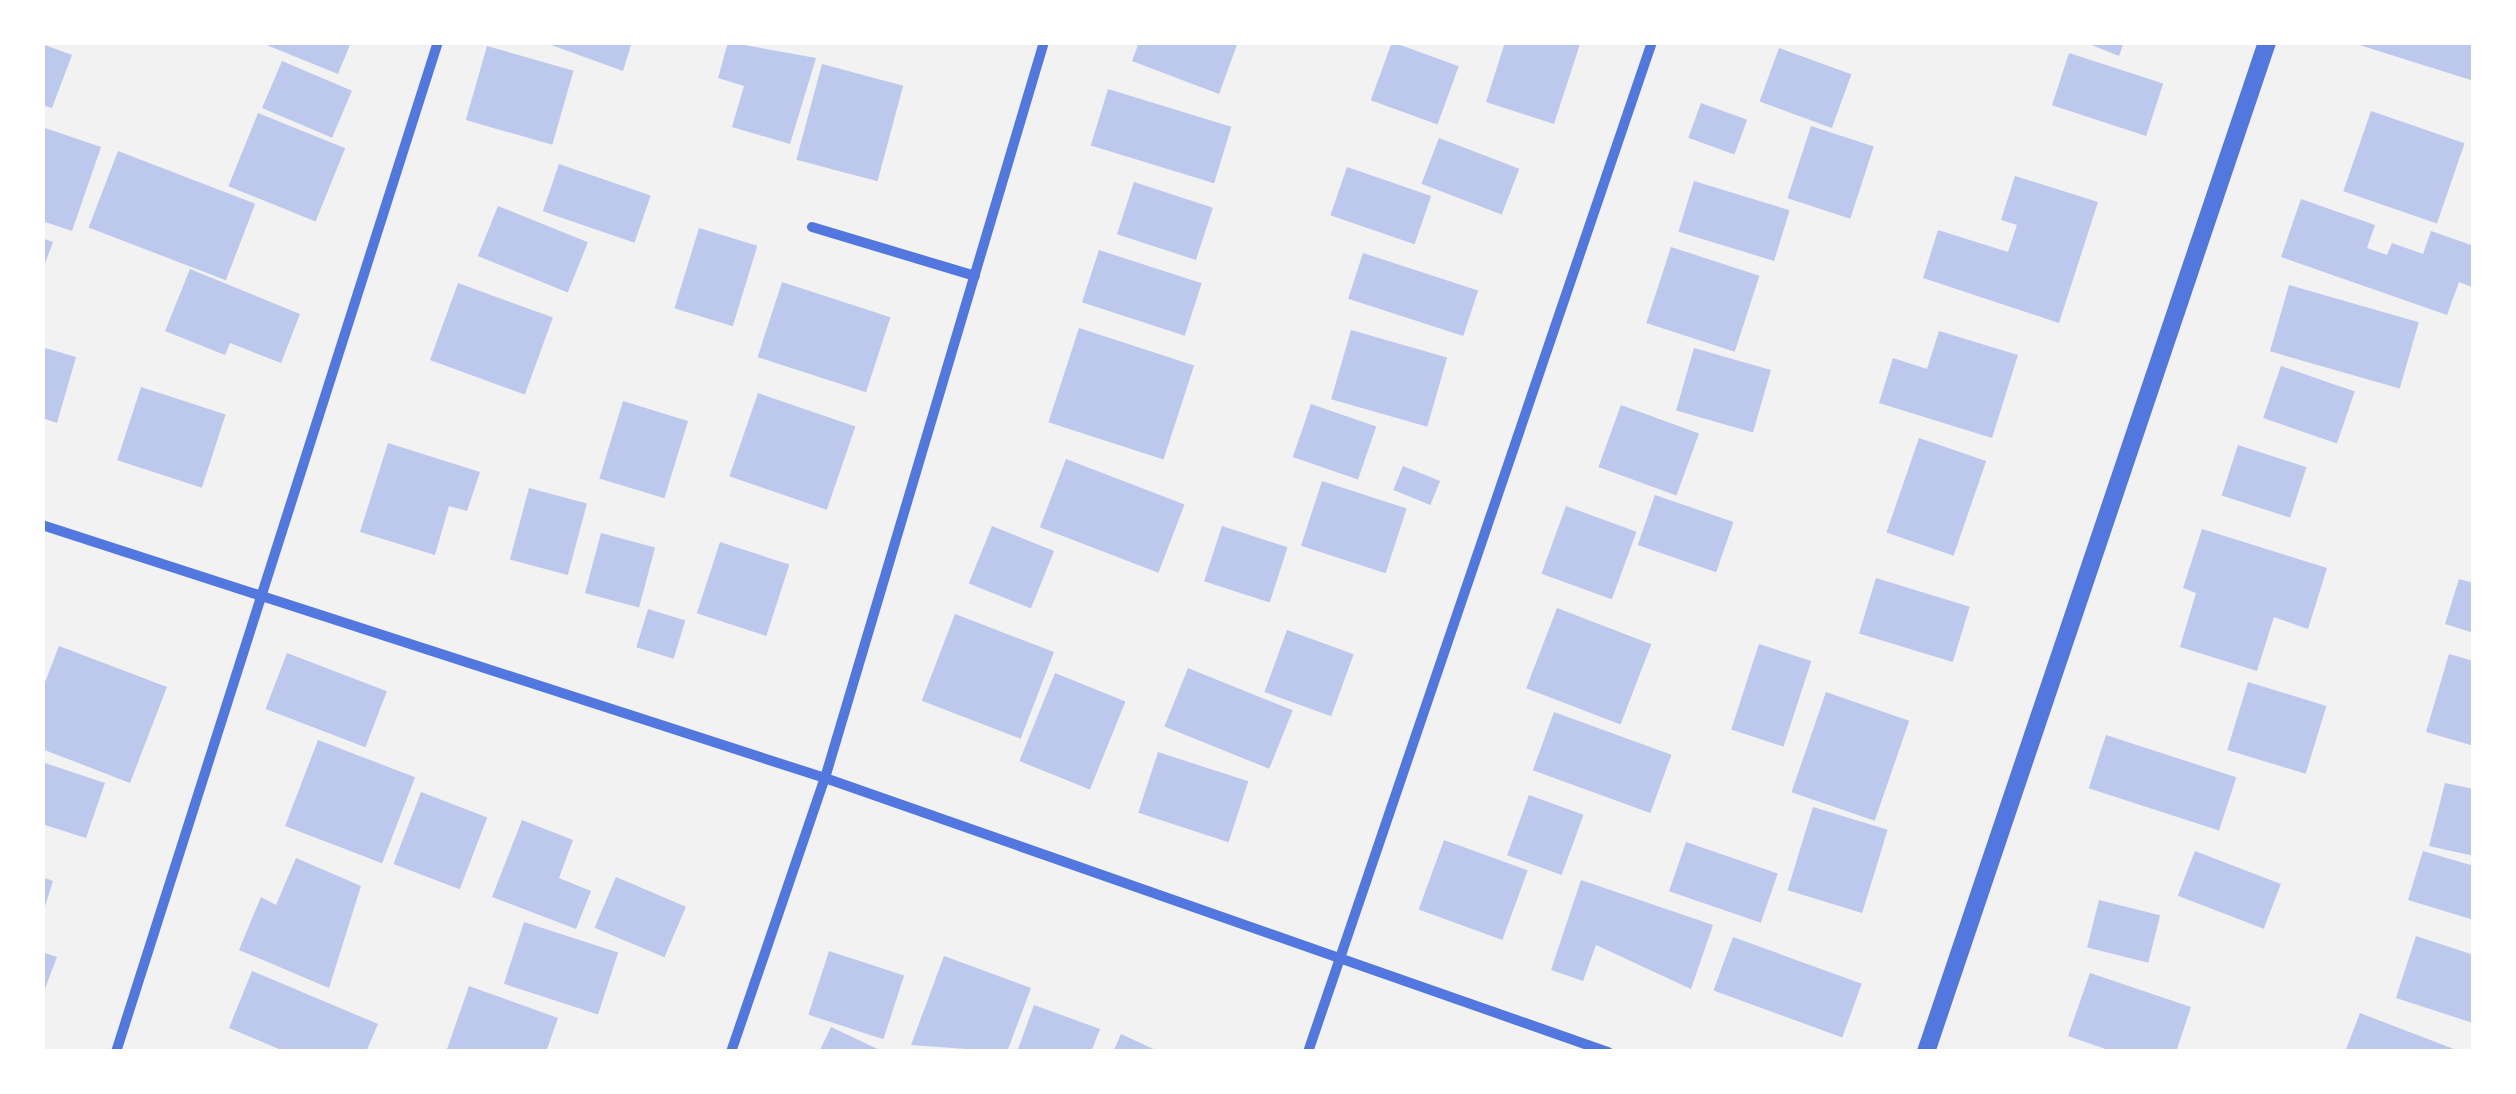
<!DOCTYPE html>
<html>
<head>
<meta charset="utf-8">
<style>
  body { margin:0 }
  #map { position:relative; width:2516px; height:1094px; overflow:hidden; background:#f2f2f2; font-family:"Noto Serif",serif }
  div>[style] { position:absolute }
  .building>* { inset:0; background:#bdc9ec; transform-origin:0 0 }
  .minor>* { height:10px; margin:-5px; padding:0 5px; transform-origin:5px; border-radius:5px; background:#5277de }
  .tertiary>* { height:18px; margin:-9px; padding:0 9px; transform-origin:9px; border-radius:9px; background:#5277de }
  span { translate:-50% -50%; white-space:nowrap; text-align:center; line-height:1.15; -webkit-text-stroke:10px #fff; paint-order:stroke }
  .frame { position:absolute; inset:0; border:45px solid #fff; pointer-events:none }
</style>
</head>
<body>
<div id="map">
  <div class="building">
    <i style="clip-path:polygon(259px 42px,351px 42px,338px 74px)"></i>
    <i style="clip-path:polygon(543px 42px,632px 42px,623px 71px)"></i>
    <i style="clip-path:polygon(728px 42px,816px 58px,790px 144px,732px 127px,744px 86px,718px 78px)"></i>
    <i style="clip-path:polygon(1139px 42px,1238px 42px,1219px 94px,1132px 61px)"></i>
    <i style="left:1392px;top:42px;width:71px;height:62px;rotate:20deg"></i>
    <i style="clip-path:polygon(1505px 42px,1580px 44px,1554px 124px,1486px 102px)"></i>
    <i style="clip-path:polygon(2084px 42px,2124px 42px,2119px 56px)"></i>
    <i style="clip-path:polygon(2353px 42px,2474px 42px,2474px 81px,2353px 43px)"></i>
    <i style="clip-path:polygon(42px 44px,72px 55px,52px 108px,42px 105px)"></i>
    <i style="left:487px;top:46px;width:90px;height:77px;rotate:16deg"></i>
    <i style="left:1779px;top:48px;width:77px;height:57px;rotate:20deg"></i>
    <i style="left:2069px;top:53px;width:99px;height:55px;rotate:18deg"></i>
    <i style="left:282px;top:61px;width:76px;height:51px;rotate:23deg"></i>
    <i style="left:822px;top:64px;width:84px;height:99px;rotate:15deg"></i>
    <i style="left:1108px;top:89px;width:129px;height:59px;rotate:17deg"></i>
    <i style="left:1701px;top:103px;width:49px;height:37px;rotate:20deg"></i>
    <i style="left:2371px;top:111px;width:99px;height:85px;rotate:19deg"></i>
    <i style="left:258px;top:113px;width:94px;height:79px;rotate:22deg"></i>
    <i style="left:1811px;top:126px;width:66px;height:76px;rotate:18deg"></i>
    <i style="clip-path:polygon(42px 127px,101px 147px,72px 231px,42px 221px)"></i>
    <i style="left:1439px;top:138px;width:86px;height:49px;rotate:21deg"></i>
    <i style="left:118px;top:151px;width:147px;height:82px;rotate:21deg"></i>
    <i style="left:559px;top:164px;width:97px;height:50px;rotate:19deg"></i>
    <i style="left:1347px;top:167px;width:89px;height:51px;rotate:19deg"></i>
    <i style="clip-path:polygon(2015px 176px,2098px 202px,2059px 323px,1923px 278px,1938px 230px,2008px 252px,2017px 225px,2001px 220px)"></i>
    <i style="left:1694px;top:181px;width:100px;height:53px;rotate:17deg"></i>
    <i style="left:1134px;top:182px;width:83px;height:55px;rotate:18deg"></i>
    <i style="clip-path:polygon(2301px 199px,2375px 225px,2367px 248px,2387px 255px,2392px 243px,2423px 254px,2431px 231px,2474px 246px,2474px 288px,2459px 282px,2447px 315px,2281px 257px)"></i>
    <i style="left:498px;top:206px;width:97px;height:54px;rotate:22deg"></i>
    <i style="left:699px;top:228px;width:61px;height:84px;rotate:17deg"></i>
    <i style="clip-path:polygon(42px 238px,53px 242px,43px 269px,42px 269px)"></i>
    <i style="left:1671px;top:247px;width:93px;height:80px;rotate:18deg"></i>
    <i style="left:1099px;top:250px;width:108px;height:55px;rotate:18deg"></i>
    <i style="left:1363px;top:253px;width:121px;height:48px;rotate:18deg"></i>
    <i style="clip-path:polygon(190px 269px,300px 314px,281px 363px,230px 343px,225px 355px,165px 331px)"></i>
    <i style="left:782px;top:282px;width:114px;height:79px;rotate:18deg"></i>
    <i style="left:458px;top:283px;width:101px;height:82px;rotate:20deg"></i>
    <i style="left:2289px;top:285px;width:135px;height:69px;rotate:16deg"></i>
    <i style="left:1079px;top:328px;width:121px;height:99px;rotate:18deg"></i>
    <i style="left:1351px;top:330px;width:100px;height:72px;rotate:16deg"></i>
    <i style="clip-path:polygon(1939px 331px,2018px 355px,1992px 438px,1879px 403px,1893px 358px,1927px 369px)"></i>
    <i style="clip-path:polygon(42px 347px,76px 357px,57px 423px,42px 418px)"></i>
    <i style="left:1694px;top:348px;width:80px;height:65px;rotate:16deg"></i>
    <i style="left:2281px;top:366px;width:78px;height:55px;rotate:19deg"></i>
    <i style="left:141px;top:387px;width:89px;height:77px;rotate:18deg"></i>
    <i style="left:758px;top:393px;width:103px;height:88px;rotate:19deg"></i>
    <i style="left:623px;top:401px;width:68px;height:81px;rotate:17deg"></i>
    <i style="left:1311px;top:404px;width:69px;height:56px;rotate:19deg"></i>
    <i style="left:1621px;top:405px;width:83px;height:66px;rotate:20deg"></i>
    <i style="left:1919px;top:438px;width:71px;height:100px;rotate:19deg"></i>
    <i style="clip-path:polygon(388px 443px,480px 472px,467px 511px,449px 506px,435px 555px,360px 532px)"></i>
    <i style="left:2238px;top:445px;width:72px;height:53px;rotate:18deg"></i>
    <i style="left:1066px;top:459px;width:127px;height:73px;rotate:21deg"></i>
    <i style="left:1403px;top:466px;width:40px;height:26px;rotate:22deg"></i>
    <i style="left:1322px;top:481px;width:89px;height:68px;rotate:18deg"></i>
    <i style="left:529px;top:488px;width:60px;height:74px;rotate:15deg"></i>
    <i style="left:1655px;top:495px;width:83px;height:53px;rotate:19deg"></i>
    <i style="left:1566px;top:506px;width:75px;height:72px;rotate:20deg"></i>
    <i style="left:992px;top:526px;width:67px;height:62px;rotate:22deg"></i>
    <i style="left:1222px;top:526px;width:69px;height:58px;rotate:18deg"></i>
    <i style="clip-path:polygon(2202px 529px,2327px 568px,2308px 629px,2274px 617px,2257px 671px,2180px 647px,2196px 593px,2183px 588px)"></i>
    <i style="left:601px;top:533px;width:56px;height:62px;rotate:15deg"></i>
    <i style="left:720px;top:542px;width:73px;height:75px;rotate:18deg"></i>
    <i style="left:1876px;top:578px;width:98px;height:58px;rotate:17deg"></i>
    <i style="clip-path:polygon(2459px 579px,2474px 583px,2474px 633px,2445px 624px)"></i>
    <i style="left:1557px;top:608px;width:101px;height:86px;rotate:21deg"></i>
    <i style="left:648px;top:609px;width:39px;height:40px;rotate:17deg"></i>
    <i style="left:955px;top:614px;width:106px;height:93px;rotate:21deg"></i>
    <i style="left:1287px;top:630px;width:71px;height:66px;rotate:20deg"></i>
    <i style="left:1759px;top:644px;width:55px;height:90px;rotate:18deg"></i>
    <i style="clip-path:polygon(59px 646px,167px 687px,130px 783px,42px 749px,42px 690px)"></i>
    <i style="left:287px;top:653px;width:107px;height:60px;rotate:21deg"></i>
    <i style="clip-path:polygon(2449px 654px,2474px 661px,2474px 746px,2426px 732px)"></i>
    <i style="left:1188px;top:668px;width:113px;height:63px;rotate:22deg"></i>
    <i style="left:1055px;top:673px;width:76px;height:95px;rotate:22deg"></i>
    <i style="left:2248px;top:682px;width:82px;height:71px;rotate:17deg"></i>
    <i style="left:1826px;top:692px;width:88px;height:106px;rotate:19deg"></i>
    <i style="left:1554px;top:712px;width:125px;height:62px;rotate:20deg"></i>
    <i style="left:2106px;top:735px;width:137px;height:56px;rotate:18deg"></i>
    <i style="left:318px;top:740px;width:104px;height:92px;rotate:21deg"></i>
    <i style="left:1158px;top:752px;width:95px;height:64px;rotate:18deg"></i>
    <i style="clip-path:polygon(42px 762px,105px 783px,86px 838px,42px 824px)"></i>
    <i style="clip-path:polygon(2445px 783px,2474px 789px,2474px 856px,2429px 846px)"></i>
    <i style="left:421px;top:792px;width:71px;height:77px;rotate:21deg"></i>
    <i style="left:1529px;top:795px;width:58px;height:64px;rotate:20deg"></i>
    <i style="left:1813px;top:807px;width:78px;height:87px;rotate:17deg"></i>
    <i style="clip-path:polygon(522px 820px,573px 840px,559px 878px,591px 891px,576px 929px,492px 897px)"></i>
    <i style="left:1444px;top:840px;width:89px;height:74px;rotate:20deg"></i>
    <i style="left:1686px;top:842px;width:97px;height:52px;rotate:19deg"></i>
    <i style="left:2195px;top:851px;width:92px;height:48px;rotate:21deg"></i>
    <i style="clip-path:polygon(2423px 851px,2474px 866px,2474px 920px,2408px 900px)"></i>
    <i style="clip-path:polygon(296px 858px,361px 886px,329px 988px,239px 950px,261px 897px,276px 905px)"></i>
    <i style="clip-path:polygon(42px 877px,53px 881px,43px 913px,42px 912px)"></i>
    <i style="left:616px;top:877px;width:76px;height:55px;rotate:23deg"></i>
    <i style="clip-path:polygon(1581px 880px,1713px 925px,1691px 989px,1596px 945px,1583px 981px,1551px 970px)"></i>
    <i style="left:2099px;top:900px;width:63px;height:49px;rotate:14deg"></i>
    <i style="left:524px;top:922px;width:99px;height:65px;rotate:18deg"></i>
    <i style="clip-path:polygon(2416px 936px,2474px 955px,2473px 1023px,2396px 998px)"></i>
    <i style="left:1733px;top:937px;width:137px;height:57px;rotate:20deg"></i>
    <i style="left:829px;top:951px;width:79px;height:67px;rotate:18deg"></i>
    <i style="clip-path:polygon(42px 952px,57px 957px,43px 994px,42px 994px)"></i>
    <i style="clip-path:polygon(944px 956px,1031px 988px,1007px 1052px,911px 1045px)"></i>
    <i style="clip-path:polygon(252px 971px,378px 1024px,366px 1052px,286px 1052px,229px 1028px)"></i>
    <i style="clip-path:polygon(2090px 973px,2191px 1007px,2176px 1052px,2114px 1052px,2068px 1036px)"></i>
    <i style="clip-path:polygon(469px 986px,558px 1018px,546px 1052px,446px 1052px)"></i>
    <i style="clip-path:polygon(1034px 1005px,1100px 1029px,1091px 1052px,1017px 1052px)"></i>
    <i style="clip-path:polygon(2360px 1013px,2459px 1051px,2459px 1052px,2345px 1052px)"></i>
    <i style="clip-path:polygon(831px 1027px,884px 1052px,819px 1052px)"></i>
    <i style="clip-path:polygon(1121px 1034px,1160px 1052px,1113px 1052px)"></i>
  </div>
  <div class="minor">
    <i style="left:812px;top:227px;width:170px;rotate:16.7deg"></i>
    <i style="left:42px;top:525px;width:823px;rotate:17.91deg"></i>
    <i style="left:825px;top:778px;width:830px;rotate:19.29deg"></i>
    <i style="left:116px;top:1052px;width:1060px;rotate:-72.32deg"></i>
    <i style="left:731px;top:1052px;width:290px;rotate:-71.1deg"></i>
    <i style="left:825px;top:778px;width:768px;rotate:-73.43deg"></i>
    <i style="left:1308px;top:1052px;width:1067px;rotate:-71.19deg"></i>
  </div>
  <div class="tertiary">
    <i style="left:1926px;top:1052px;width:1066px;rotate:-71.34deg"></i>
  </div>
  <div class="frame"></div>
</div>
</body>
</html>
